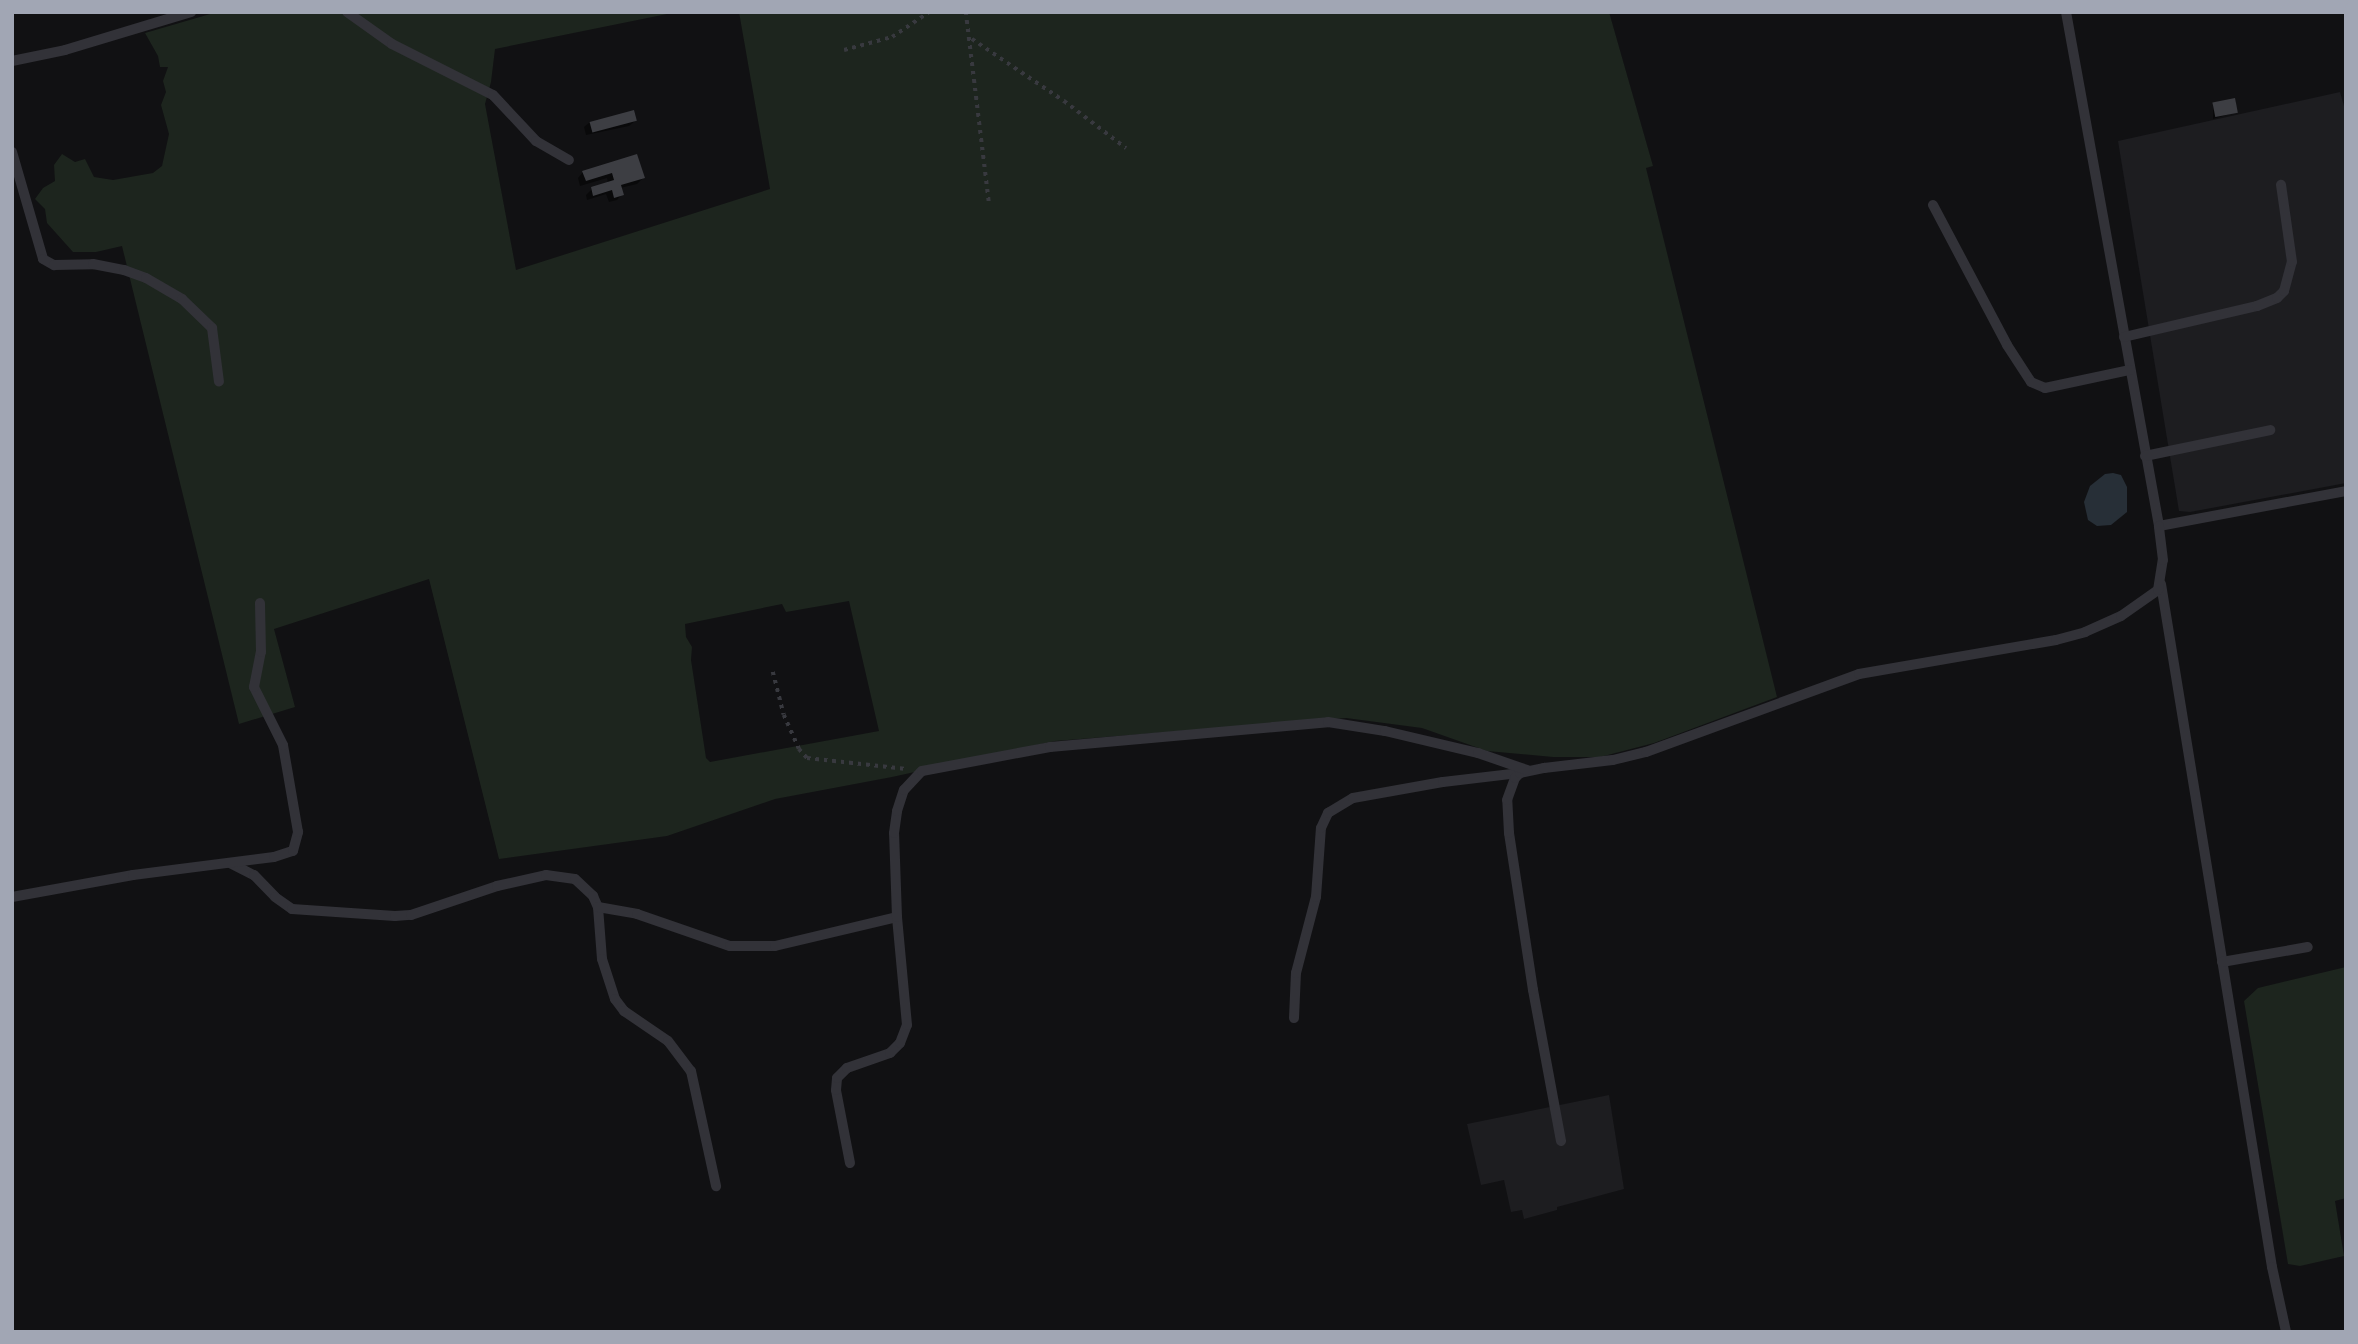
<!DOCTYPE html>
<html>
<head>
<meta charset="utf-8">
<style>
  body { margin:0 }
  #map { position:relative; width:2358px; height:1344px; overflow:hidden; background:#111113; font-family:"DejaVu Sans",sans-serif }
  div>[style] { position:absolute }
  .built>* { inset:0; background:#1d1d20 }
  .green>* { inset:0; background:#1d251e }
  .water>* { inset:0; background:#272f37 }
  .shadow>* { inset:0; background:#0007 }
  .building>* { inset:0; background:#3d3e43; transform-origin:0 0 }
  .path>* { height:3.5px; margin-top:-1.75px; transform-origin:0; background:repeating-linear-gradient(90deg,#38393f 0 3.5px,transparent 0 8.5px) }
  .service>* { height:10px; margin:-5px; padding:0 5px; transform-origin:5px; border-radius:5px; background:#323238 }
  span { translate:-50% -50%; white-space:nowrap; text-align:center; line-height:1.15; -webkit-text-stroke:5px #0c0c0d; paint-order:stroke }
  .frame { position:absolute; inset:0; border:14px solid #a1a6b4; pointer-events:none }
</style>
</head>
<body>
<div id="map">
  <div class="built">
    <i style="clip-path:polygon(2340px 92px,2346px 113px,2346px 483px,2190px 512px,2179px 511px,2118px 141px)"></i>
    <i style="clip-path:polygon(1609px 1095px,1624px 1189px,1557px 1207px,1557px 1210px,1524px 1219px,1522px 1210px,1511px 1212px,1504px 1180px,1481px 1185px,1467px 1124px)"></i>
  </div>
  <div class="green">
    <i style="clip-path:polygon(evenodd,217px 12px,677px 12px,495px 49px,491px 82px,485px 104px,516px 270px,770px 189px,739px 12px,1609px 12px,1653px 166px,1646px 168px,1777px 697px,1654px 743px,1600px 757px,1553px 757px,1487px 751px,1422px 728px,1346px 718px,1055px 741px,892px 777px,775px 799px,667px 836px,499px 859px,429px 579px,274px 629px,295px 707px,239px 724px,122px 246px,96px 252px,73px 252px,47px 223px,45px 209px,35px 199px,43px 188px,55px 181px,54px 165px,62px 154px,75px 162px,85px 159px,94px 177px,113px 180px,153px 173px,162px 166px,169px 134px,161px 105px,166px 92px,163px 81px,168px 67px,160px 67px,158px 56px,145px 33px,217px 12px,849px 601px,879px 731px,710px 762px,706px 758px,691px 660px,692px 647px,686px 637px,685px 624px,782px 604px,786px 612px,849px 601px)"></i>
    <i style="clip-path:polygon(2346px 967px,2346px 1198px,2335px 1201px,2344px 1256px,2300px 1266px,2288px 1264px,2244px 1001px,2258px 988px)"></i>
  </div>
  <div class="water">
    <i style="clip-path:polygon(2113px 473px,2121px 475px,2127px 487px,2127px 512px,2111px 525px,2097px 526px,2088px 520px,2084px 502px,2090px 486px,2105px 474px)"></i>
  </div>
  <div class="shadow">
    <i style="clip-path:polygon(2213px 104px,2236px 112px,2213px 119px)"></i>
    <i style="clip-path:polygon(635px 121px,629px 126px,586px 135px,584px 127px,590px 122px)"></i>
    <i style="clip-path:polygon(636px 156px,643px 178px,637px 184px,620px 188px,622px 194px,617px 200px,609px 202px,606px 194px,587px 200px,586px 195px,592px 189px,608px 183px,607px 178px,580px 186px,578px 178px,583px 172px)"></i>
  </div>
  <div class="building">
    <i style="left:2235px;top:98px;width:15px;height:23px;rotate:79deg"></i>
    <i style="left:634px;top:110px;width:11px;height:46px;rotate:75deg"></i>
    <i style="clip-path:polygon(637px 154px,645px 178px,621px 185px,624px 195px,614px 198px,612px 190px,593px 196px,591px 187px,614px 180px,612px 173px,586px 181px,582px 171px)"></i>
  </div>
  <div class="path">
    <i style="left:966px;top:12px;width:192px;rotate:83.1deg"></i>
    <i style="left:972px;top:39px;width:111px;rotate:34deg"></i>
    <i style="left:1064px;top:101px;width:78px;rotate:37.2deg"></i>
    <i style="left:844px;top:50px;width:50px;rotate:-15.2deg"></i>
    <i style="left:892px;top:37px;width:45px;rotate:-34deg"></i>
    <i style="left:773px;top:672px;width:44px;rotate:75.7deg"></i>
    <i style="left:784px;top:715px;width:37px;rotate:66deg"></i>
    <i style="left:799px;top:749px;width:12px;rotate:48deg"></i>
    <i style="left:807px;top:758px;width:100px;rotate:6.3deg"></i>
  </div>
  <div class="service">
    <i style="left:347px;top:12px;width:55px;rotate:35.4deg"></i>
    <i style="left:392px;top:44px;width:113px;rotate:26.8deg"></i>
    <i style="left:493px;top:95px;width:63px;rotate:46.9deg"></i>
    <i style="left:536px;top:141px;width:38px;rotate:30deg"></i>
    <i style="left:2066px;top:12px;width:522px;rotate:79.74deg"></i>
    <i style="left:2159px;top:526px;width:190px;rotate:-10.6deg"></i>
    <i style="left:12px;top:61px;width:54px;rotate:-11.7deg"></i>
    <i style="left:65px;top:50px;width:132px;rotate:-16.8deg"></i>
    <i style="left:12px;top:152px;width:111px;rotate:73.8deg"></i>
    <i style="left:43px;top:259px;width:13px;rotate:29deg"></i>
    <i style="left:54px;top:265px;width:39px;rotate:-1deg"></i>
    <i style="left:93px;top:264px;width:32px;rotate:11deg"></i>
    <i style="left:124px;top:270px;width:23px;rotate:20deg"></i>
    <i style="left:146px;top:278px;width:42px;rotate:30.3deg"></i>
    <i style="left:182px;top:299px;width:42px;rotate:44deg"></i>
    <i style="left:212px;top:328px;width:54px;rotate:82.6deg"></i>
    <i style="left:1933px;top:205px;width:158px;rotate:62.1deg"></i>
    <i style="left:2007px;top:345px;width:44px;rotate:57deg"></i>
    <i style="left:2031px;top:382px;width:15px;rotate:23deg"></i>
    <i style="left:2045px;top:388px;width:87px;rotate:-12deg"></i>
    <i style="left:2124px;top:337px;width:137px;rotate:-13.1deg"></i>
    <i style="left:2257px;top:306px;width:22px;rotate:-22deg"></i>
    <i style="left:2277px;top:298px;width:10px;rotate:-45deg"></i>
    <i style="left:2284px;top:291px;width:30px;rotate:-75deg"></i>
    <i style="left:2292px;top:262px;width:78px;rotate:-98.1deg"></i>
    <i style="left:2145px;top:456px;width:128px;rotate:-11.7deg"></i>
    <i style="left:2161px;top:584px;width:692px;rotate:80.77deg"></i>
    <i style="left:2272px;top:1267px;width:66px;rotate:77.8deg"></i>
    <i style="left:230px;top:863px;width:27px;rotate:27deg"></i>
    <i style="left:254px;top:875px;width:30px;rotate:46deg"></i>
    <i style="left:275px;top:897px;width:21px;rotate:35deg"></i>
    <i style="left:292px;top:909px;width:103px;rotate:3.9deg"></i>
    <i style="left:395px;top:916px;width:16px;rotate:-4deg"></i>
    <i style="left:411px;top:915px;width:91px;rotate:-18.6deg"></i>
    <i style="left:497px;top:886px;width:50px;rotate:-12.7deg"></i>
    <i style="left:546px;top:875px;width:29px;rotate:8deg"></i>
    <i style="left:575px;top:879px;width:25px;rotate:43deg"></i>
    <i style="left:593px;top:896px;width:12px;rotate:66deg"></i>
    <i style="left:598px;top:907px;width:52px;rotate:85.6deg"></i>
    <i style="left:602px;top:959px;width:42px;rotate:72deg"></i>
    <i style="left:615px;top:999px;width:15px;rotate:53deg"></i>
    <i style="left:624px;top:1011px;width:53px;rotate:34.3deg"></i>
    <i style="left:668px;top:1041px;width:38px;rotate:53deg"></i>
    <i style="left:691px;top:1071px;width:118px;rotate:77.7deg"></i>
    <i style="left:12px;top:897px;width:123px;rotate:-10.3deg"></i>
    <i style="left:133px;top:875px;width:142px;rotate:-7.3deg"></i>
    <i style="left:274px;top:857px;width:20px;rotate:-18deg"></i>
    <i style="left:293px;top:851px;width:20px;rotate:-75deg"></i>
    <i style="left:298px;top:832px;width:88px;rotate:-99.8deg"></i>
    <i style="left:283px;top:745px;width:65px;rotate:-116.6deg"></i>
    <i style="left:254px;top:687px;width:36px;rotate:-79deg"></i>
    <i style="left:261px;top:652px;width:49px;rotate:-91.2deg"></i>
    <i style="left:598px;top:907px;width:40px;rotate:10deg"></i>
    <i style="left:637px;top:914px;width:98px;rotate:19deg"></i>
    <i style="left:730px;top:946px;width:45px"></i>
    <i style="left:775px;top:946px;width:125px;rotate:-13.4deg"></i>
    <i style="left:2222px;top:962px;width:87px;rotate:-9.9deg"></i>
    <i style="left:1294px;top:1018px;width:45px;rotate:-87.5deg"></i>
    <i style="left:1296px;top:973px;width:79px;rotate:-75.3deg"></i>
    <i style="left:1316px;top:897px;width:69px;rotate:-85.9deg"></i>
    <i style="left:1321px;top:828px;width:17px;rotate:-65deg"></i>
    <i style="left:1328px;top:813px;width:29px;rotate:-31deg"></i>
    <i style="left:1353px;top:798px;width:91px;rotate:-10.1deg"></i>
    <i style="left:1443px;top:782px;width:78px;rotate:-6.7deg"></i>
    <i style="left:1561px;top:1141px;width:154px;rotate:-100.5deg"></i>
    <i style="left:1533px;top:990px;width:159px;rotate:-98.7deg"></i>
    <i style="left:1509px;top:833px;width:33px;rotate:-93deg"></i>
    <i style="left:1507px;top:800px;width:23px;rotate:-70deg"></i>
    <i style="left:1515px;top:778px;width:7px;rotate:-45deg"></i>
    <i style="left:1520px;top:773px;width:25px;rotate:-12deg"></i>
    <i style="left:1544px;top:768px;width:69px;rotate:-6.6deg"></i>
    <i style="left:1613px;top:760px;width:34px;rotate:-14deg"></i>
    <i style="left:1646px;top:752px;width:227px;rotate:-20.1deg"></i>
    <i style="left:1859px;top:674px;width:200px;rotate:-9.8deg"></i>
    <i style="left:2056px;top:640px;width:30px;rotate:-15deg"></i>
    <i style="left:2085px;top:632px;width:39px;rotate:-24deg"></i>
    <i style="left:2121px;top:616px;width:45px;rotate:-35.1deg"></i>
    <i style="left:2158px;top:590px;width:30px;rotate:-81deg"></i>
    <i style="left:2163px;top:560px;width:34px;rotate:-97deg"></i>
    <i style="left:850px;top:1163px;width:74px;rotate:-100.9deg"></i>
    <i style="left:836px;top:1090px;width:12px;rotate:-85deg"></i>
    <i style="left:837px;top:1078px;width:14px;rotate:-45deg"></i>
    <i style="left:847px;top:1068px;width:46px;rotate:-19.2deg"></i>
    <i style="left:890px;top:1053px;width:14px;rotate:-45deg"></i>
    <i style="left:900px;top:1043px;width:19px;rotate:-69deg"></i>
    <i style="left:907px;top:1025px;width:108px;rotate:-95.3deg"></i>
    <i style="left:897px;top:917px;width:84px;rotate:-92deg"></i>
    <i style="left:894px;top:833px;width:22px;rotate:-82deg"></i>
    <i style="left:897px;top:811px;width:22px;rotate:-72deg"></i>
    <i style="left:904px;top:790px;width:26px;rotate:-47deg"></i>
    <i style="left:922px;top:771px;width:130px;rotate:-10.6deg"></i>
    <i style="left:1050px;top:747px;width:279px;rotate:-5.1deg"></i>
    <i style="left:1328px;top:722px;width:58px;rotate:9deg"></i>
    <i style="left:1385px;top:731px;width:96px;rotate:13.3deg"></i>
    <i style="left:1478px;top:753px;width:52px;rotate:19.1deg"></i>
  </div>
  <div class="frame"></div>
</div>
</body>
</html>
